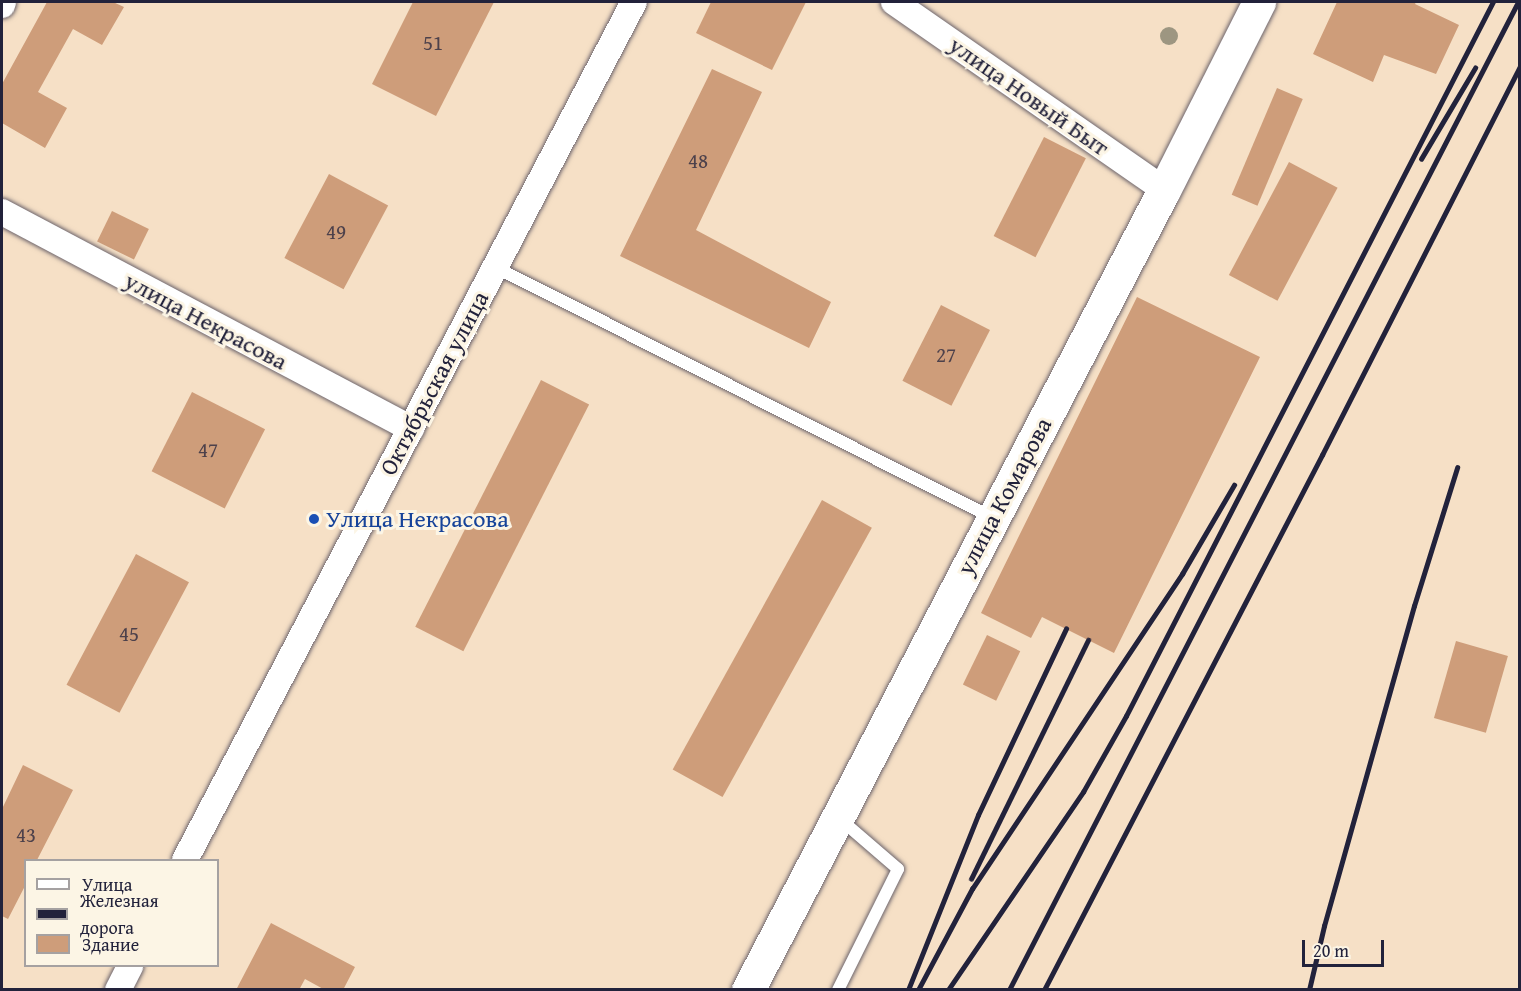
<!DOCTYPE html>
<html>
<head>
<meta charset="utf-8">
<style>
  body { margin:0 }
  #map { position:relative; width:1521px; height:991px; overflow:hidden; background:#f6e0c6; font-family:"Gentium Book Plus",serif }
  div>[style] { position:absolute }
  .building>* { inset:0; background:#ce9d7a; transform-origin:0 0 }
  .roads { filter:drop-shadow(0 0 2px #6c646c) drop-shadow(0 0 2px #6c646c) }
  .service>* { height:12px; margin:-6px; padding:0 6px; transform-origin:6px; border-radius:6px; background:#fff }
  .minor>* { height:26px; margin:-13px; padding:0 13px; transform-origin:13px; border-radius:13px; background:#fff }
  .secondary>* { height:33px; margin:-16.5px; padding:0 16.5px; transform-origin:16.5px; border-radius:16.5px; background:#fff }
  .rail>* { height:4.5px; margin:-2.25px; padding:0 2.25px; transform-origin:2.25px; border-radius:2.25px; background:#22223b }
  .trees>* { width:18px; height:18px; margin:-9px; border-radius:50%; background:#9d9681 }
  .dots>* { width:16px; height:16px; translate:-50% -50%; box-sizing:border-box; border:3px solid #fcf5e5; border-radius:50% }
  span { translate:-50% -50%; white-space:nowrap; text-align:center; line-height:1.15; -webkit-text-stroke:6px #fcf5e5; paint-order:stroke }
  .number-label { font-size:21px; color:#4d414b }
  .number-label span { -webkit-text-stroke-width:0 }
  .street-label { font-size:24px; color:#22223b }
  .transit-label { font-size:24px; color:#164399 }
  .left { translate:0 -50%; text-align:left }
  .frame { position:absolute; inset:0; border:3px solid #22223b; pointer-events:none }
  .legend { position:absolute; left:24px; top:859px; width:195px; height:108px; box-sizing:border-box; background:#fcf5e5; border:2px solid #a5a1a1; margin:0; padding:8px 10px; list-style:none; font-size:18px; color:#22223b }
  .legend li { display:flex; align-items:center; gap:12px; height:30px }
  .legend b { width:30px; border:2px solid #a5a1a1 }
  .scale { position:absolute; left:1302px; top:940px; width:82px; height:27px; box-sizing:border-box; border:3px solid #22223b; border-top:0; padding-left:8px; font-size:18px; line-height:21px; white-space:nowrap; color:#22223b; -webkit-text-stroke:4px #fcf5e5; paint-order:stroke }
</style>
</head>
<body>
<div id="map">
  <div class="building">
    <i style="clip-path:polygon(47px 2px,113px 2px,124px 7px,102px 45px,73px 29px,38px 92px,67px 108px,45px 148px,2px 123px,2px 84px)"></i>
    <i style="clip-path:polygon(413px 2px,494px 2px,436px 116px,372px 84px)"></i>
    <i style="clip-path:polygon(711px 2px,806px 2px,772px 70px,696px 33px)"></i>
    <i style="clip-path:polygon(1337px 2px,1416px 2px,1415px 4px,1459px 25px,1436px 74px,1384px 55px,1373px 82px,1313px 54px)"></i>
    <i style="clip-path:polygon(712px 69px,762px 92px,696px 230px,831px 302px,809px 348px,620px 256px)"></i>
    <i style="left:1277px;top:88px;width:28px;height:116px;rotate:23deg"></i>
    <i style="left:1044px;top:137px;width:47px;height:111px;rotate:27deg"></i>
    <i style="left:1289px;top:162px;width:55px;height:128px;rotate:28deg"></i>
    <i style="left:329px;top:174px;width:67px;height:95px;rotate:28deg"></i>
    <i style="left:112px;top:211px;width:41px;height:34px;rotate:26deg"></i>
    <i style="clip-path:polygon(1137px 297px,1260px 357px,1114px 653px,1042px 617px,1031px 638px,981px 613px)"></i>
    <i style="left:941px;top:305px;width:55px;height:85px;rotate:27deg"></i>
    <i style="left:541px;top:380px;width:54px;height:277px;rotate:27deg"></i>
    <i style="left:192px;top:392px;width:82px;height:89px;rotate:27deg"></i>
    <i style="left:822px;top:500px;width:57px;height:308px;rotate:29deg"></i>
    <i style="left:136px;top:554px;width:60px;height:148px;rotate:28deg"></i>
    <i style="left:987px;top:635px;width:37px;height:55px;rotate:26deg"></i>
    <i style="left:1456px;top:641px;width:54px;height:80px;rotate:16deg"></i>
    <i style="clip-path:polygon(23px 765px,73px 790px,37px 860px,26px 860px,26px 884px,8px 919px,2px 916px,2px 809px)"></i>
    <i style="clip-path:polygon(271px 923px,355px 967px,343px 990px,325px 990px,305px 979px,299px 990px,236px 990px)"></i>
  </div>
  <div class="roads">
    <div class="service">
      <i style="left:495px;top:267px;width:555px;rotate:26.75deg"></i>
      <i style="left:838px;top:990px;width:135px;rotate:-63.6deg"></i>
      <i style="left:898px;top:869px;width:77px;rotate:-139.2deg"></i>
    </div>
    <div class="minor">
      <i style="left:894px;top:2px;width:329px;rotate:34.8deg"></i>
      <i style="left:2px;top:5px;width:3px;rotate:-72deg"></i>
      <i style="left:2px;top:212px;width:463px;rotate:27.9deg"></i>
      <i style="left:185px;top:860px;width:968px;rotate:-62.38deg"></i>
      <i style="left:118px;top:990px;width:27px;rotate:-63deg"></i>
    </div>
    <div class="secondary">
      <i style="left:748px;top:990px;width:902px;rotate:-62.53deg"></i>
      <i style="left:1164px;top:190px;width:211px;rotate:-63.2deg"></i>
    </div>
  </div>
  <div class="rail">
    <i style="left:1421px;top:159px;width:106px;rotate:-59.3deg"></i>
    <i style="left:971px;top:879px;width:266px;rotate:-63.9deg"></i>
    <i style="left:908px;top:990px;width:188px;rotate:-68.2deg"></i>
    <i style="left:978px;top:815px;width:206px;rotate:-64.7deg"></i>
    <i style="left:918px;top:990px;width:115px;rotate:-61.9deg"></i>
    <i style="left:972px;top:889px;width:379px;rotate:-56.3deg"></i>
    <i style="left:1182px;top:574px;width:103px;rotate:-59.7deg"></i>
    <i style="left:948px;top:990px;width:240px;rotate:-55.7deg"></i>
    <i style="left:1083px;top:792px;width:87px;rotate:-60.5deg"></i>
    <i style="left:1126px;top:716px;width:803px;rotate:-62.8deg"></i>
    <i style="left:1009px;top:990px;width:1111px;rotate:-62.74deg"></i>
    <i style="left:1044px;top:990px;width:603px;rotate:-62.54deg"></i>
    <i style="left:1322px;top:455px;width:436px;rotate:-63deg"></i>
    <i style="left:1309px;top:990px;width:66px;rotate:-76.8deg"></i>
    <i style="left:1324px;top:926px;width:332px;rotate:-74.3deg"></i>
    <i style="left:1414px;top:606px;width:145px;rotate:-72.7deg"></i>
  </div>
  <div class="trees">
    <i style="left:1169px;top:36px"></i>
  </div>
  <div class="dots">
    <i style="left:314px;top:519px;background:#1a4fb4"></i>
  </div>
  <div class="number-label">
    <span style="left:433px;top:43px">51</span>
    <span style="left:698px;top:161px">48</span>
    <span style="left:336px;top:232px">49</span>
    <span style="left:946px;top:355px">27</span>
    <span style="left:208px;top:450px">47</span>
    <span style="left:129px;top:634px">45</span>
    <span style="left:26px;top:835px">43</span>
  </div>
  <div class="street-label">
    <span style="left:1029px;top:96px;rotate:35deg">улица Новый Быт</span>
    <span style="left:206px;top:321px;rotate:28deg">улица Некрасова</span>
    <span style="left:434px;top:383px;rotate:-62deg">Октябрьская улица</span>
    <span style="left:1004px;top:496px;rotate:-62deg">улица Комарова</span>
  </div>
  <div class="transit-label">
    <span class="left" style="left:326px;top:519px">Улица Некрасова</span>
  </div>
  <div class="frame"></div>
  <ul class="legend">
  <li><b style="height:8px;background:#fff"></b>Улица</li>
  <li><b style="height:8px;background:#22223b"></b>Железная дорога</li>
  <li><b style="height:16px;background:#ce9d7a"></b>Здание</li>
  </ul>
  <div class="scale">20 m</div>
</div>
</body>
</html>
